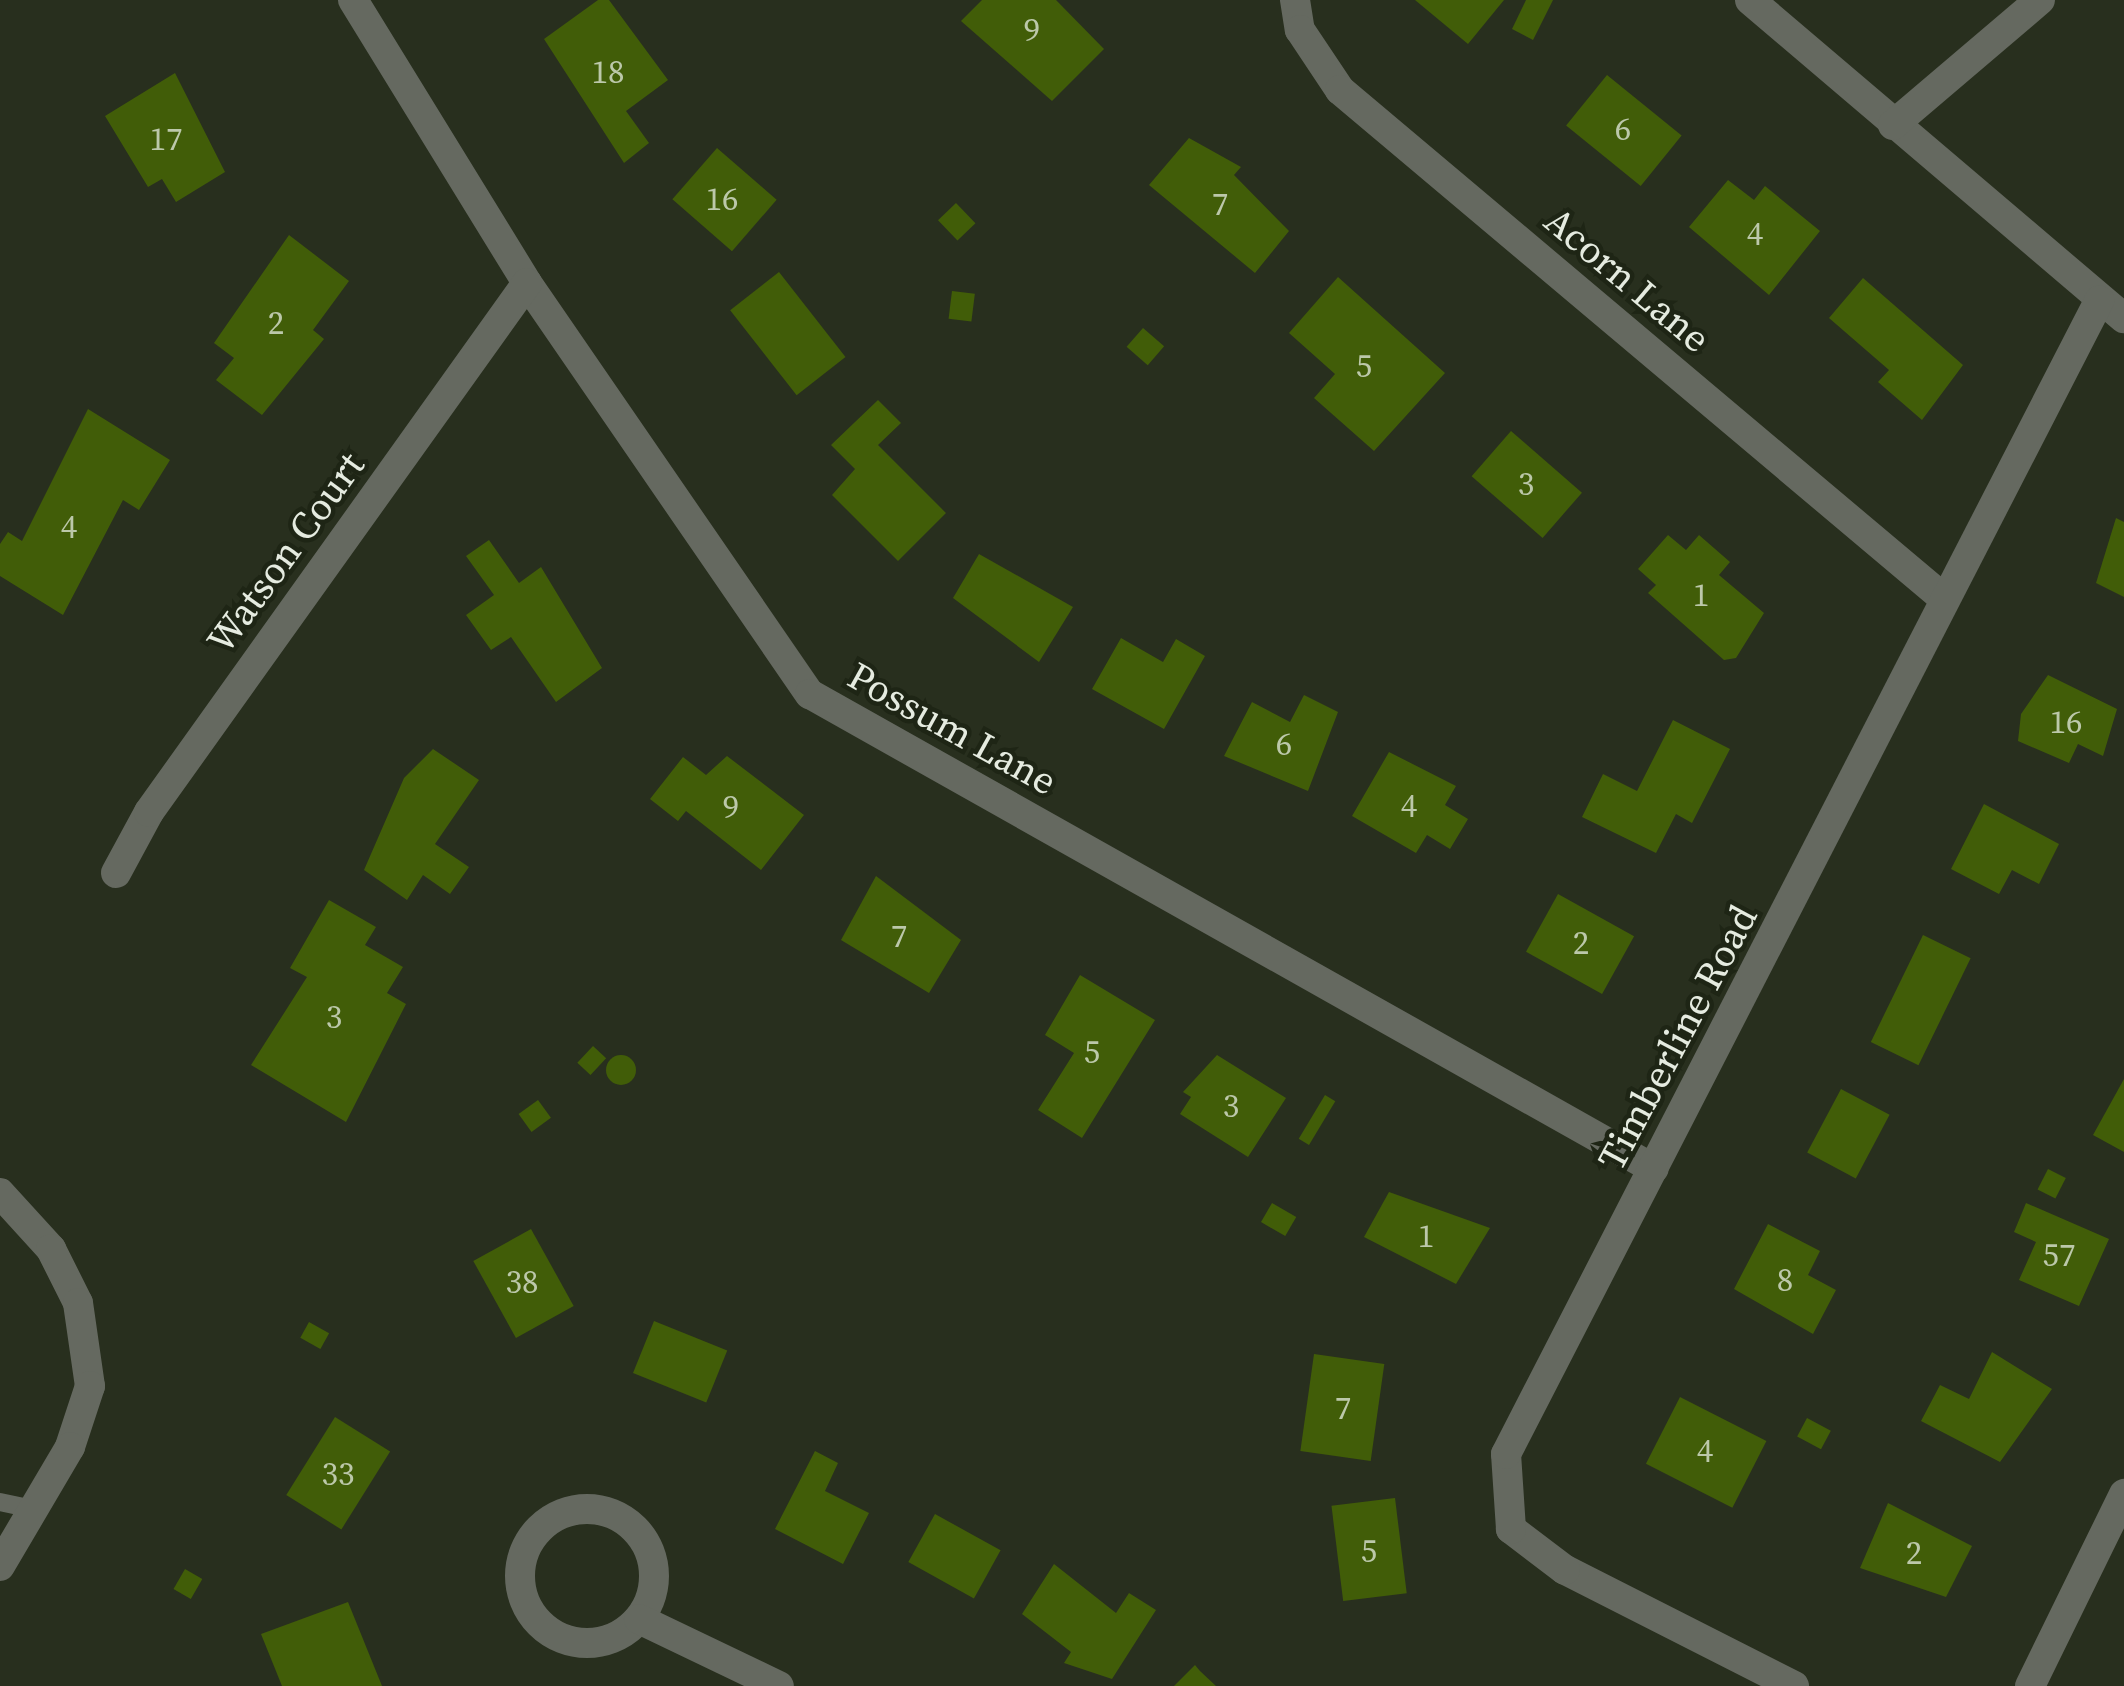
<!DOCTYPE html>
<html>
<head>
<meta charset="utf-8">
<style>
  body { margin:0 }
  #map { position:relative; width:2124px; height:1686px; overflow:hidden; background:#282f1e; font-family:"Source Serif 4",serif }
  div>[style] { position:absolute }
  .building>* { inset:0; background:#415d08; transform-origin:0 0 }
  .round { border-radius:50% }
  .service>* { height:18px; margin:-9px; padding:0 9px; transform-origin:9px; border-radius:9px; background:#656960 }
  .minor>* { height:30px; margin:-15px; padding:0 15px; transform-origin:15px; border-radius:15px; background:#656960 }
  .minor>.ring { margin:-15px; padding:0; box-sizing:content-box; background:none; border:30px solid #656960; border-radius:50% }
  span { translate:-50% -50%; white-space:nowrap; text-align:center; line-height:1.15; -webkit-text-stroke:9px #1e2515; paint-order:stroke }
  .number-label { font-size:33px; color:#bcc8aa }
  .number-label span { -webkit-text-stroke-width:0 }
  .street-label { font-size:39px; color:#e5ebe0 }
</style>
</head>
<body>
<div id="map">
  <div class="building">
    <i style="clip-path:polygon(598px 0,609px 0,668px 80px,626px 111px,649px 143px,624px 163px,544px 39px)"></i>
    <i style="clip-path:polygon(982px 0,1056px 0,1104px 49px,1052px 101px,961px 21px)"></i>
    <i style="clip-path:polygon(1415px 0,1504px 0,1468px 44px)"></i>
    <i style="clip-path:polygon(1526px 0,1553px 0,1533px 40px,1512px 29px)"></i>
    <i style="clip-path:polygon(175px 73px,225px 172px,176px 202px,162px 179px,148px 187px,105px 116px)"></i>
    <i style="left:1607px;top:75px;width:96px;height:65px;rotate:39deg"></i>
    <i style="clip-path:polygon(1189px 138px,1241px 167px,1234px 175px,1289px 231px,1255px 273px,1149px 185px)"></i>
    <i style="left:717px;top:148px;width:79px;height:68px;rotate:41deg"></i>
    <i style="clip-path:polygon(1728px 180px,1754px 200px,1765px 186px,1820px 231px,1769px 295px,1689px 227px)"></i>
    <i style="left:956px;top:203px;width:28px;height:25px;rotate:46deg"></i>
    <i style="clip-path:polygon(289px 235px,349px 281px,313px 330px,324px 339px,262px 415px,216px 380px,234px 358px,214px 343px)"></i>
    <i style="left:779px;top:272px;width:108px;height:62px;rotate:52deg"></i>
    <i style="clip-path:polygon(1338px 277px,1445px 373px,1374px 451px,1314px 398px,1335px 374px,1289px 333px)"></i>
    <i style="clip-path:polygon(1863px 278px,1963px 365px,1922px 420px,1878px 382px,1889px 370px,1829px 318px)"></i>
    <i style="left:952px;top:291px;width:23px;height:28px;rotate:7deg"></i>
    <i style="left:1143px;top:328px;width:28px;height:25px;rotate:41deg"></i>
    <i style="clip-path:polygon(878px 400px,901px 423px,878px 445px,946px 513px,898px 561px,832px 495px,855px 469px,831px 445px)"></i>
    <i style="clip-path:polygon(88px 409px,170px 460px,139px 510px,123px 500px,63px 615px,0 576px,0 544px,8px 532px,22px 541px)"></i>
    <i style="left:1511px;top:431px;width:94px;height:60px;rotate:41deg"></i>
    <i style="clip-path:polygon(2116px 518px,2124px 522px,2124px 597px,2096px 583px)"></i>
    <i style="clip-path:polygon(1668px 535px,1686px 550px,1699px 535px,1730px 562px,1719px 575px,1764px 613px,1736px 658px,1724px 660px,1648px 593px,1656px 585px,1638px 569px)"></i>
    <i style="clip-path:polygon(489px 540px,519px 583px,541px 567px,602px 668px,556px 702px,511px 637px,491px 650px,466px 615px,494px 595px,466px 556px)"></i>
    <i style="clip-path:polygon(979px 554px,1073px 607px,1039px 662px,953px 598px)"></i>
    <i style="clip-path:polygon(1121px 638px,1163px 662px,1176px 639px,1205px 656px,1164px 729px,1092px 689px)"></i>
    <i style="clip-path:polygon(2048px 675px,2117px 709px,2103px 756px,2078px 744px,2069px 763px,2018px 741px,2021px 714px)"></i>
    <i style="clip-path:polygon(1304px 695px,1338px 712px,1308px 791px,1224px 756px,1252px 702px,1290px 722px)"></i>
    <i style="clip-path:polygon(1673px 720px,1730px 749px,1692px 823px,1676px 814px,1656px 853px,1582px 817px,1603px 774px,1637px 791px)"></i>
    <i style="clip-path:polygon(433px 749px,479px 780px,435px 844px,469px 867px,450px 894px,423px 875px,407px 900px,364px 870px,404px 778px)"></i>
    <i style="clip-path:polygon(1389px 752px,1456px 786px,1445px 805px,1468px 819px,1450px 849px,1427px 835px,1416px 853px,1352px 816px)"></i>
    <i style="clip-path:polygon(727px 756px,804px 815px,761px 870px,686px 811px,678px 821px,650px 799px,683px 757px,706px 775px)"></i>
    <i style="clip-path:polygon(1984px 804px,2059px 844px,2039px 884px,2012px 870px,1999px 894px,1951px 869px)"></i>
    <i style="clip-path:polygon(876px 876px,961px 940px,929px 993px,841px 940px)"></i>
    <i style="left:1558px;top:894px;width:87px;height:66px;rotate:29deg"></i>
    <i style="clip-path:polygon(329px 900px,376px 927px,365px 945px,403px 967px,387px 993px,406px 1004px,346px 1122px,251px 1065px,307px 977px,290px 968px)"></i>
    <i style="left:1923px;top:935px;width:53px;height:119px;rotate:26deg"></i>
    <i style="clip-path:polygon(1080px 975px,1155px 1020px,1082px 1138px,1038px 1110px,1074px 1053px,1045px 1035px)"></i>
    <i style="left:593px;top:1046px;width:18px;height:23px;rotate:43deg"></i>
    <i style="clip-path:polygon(1217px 1055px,1286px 1098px,1248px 1157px,1180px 1114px,1191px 1097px,1183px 1092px)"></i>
    <i class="round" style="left:606px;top:1055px;width:30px;height:30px"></i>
    <i style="clip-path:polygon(2124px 1079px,2124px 1152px,2093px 1135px)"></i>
    <i style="left:1841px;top:1089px;width:55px;height:72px;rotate:28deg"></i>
    <i style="left:1325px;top:1095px;width:12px;height:51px;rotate:31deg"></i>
    <i style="left:538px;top:1100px;width:22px;height:24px;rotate:54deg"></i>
    <i style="left:2048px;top:1169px;width:20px;height:23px;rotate:27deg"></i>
    <i style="clip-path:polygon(1389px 1192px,1490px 1228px,1456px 1284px,1364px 1237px)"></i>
    <i style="left:1272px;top:1203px;width:28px;height:22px;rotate:30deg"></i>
    <i style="clip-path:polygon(2026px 1203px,2109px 1239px,2079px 1306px,2019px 1280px,2036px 1242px,2014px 1232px)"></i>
    <i style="clip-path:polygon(1768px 1224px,1820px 1251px,1808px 1275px,1836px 1290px,1813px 1334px,1734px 1289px)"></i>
    <i style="left:531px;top:1229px;width:88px;height:66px;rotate:61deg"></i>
    <i style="left:654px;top:1321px;width:79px;height:56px;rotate:22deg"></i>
    <i style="left:309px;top:1322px;width:23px;height:18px;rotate:29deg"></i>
    <i style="clip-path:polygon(1992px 1352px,2052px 1389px,2000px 1462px,1921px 1421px,1940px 1385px,1969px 1399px)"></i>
    <i style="left:1314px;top:1354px;width:71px;height:98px;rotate:8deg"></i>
    <i style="left:1680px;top:1397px;width:97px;height:75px;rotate:27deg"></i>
    <i style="left:335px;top:1417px;width:65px;height:92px;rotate:32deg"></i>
    <i style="left:1807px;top:1418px;width:27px;height:21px;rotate:28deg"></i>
    <i style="clip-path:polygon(815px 1451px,838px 1463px,825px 1491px,869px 1513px,843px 1564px,775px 1529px)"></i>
    <i style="left:1395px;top:1498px;width:96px;height:64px;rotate:83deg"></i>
    <i style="clip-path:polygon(1888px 1503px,1972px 1546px,1946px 1597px,1860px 1568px)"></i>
    <i style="left:935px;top:1514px;width:75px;height:55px;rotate:29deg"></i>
    <i style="clip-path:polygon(1054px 1564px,1116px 1613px,1129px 1593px,1156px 1610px,1112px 1679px,1064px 1663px,1071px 1652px,1022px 1614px)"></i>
    <i style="left:185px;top:1569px;width:20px;height:23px;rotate:30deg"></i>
    <i style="clip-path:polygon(348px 1602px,382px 1686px,282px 1686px,261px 1634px)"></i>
    <i style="clip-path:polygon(1195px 1665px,1200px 1671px,1216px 1686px,1174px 1686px)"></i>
  </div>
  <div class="service">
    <i style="left:0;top:1502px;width:39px;rotate:12deg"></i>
  </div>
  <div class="minor">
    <i style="left:353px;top:0;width:332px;rotate:58.4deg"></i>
    <i style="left:527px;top:283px;width:499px;rotate:55.5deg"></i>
    <i style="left:810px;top:694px;width:968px;rotate:29.37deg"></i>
    <i style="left:1295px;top:0;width:30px;rotate:81deg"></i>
    <i style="left:1300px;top:30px;width:72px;rotate:56.3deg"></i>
    <i style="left:1340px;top:90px;width:786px;rotate:40.1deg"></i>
    <i style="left:1750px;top:0;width:491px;rotate:40.4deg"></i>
    <i style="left:1893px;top:125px;width:193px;rotate:-40.4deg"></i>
    <i style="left:116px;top:873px;width:69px;rotate:-61.6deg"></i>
    <i style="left:149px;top:812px;width:650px;rotate:-54.45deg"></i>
    <i style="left:0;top:1193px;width:76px;rotate:47.7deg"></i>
    <i style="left:51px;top:1249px;width:60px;rotate:63.4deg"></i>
    <i style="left:78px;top:1303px;width:84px;rotate:81.8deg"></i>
    <i style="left:90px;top:1386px;width:64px;rotate:108.2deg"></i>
    <i style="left:70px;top:1447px;width:138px;rotate:120.5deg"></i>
    <i class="ring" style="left:520px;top:1509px;width:104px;height:104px"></i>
    <i style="left:639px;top:1619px;width:155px;rotate:25.6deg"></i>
    <i style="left:1794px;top:1686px;width:257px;rotate:-153.1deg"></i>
    <i style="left:1565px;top:1570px;width:68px;rotate:-142.8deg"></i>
    <i style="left:1511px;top:1529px;width:75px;rotate:-93.8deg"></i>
    <i style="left:1506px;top:1454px;width:1297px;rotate:-62.78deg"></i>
    <i style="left:2030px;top:1686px;width:214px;rotate:-63.9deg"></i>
  </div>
  <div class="number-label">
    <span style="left:1032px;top:30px">9</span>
    <span style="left:608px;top:72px">18</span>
    <span style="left:1623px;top:129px">6</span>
    <span style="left:166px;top:139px">17</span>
    <span style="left:722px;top:199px">16</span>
    <span style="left:1220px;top:204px">7</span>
    <span style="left:1755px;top:234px">4</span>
    <span style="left:276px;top:323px">2</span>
    <span style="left:1364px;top:366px">5</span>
    <span style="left:1526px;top:484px">3</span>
    <span style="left:69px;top:527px">4</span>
    <span style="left:1701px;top:595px">1</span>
    <span style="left:2066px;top:722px">16</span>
    <span style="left:1284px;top:744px">6</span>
    <span style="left:1409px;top:806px">4</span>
    <span style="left:731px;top:807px">9</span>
    <span style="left:899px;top:936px">7</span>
    <span style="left:1581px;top:943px">2</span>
    <span style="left:334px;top:1017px">3</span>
    <span style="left:1092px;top:1052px">5</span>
    <span style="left:1231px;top:1106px">3</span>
    <span style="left:1426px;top:1236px">1</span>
    <span style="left:2059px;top:1255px">57</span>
    <span style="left:1785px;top:1280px">8</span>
    <span style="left:522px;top:1282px">38</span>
    <span style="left:1343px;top:1408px">7</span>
    <span style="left:1705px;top:1451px">4</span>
    <span style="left:338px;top:1474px">33</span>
    <span style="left:1369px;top:1551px">5</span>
    <span style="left:1914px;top:1553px">2</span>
  </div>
  <div class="street-label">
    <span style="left:1627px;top:280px;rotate:40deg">Acorn Lane</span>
    <span style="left:286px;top:553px;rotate:-54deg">Watson Court</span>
    <span style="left:952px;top:729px;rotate:29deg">Possum Lane</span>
    <span style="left:1678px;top:1038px;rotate:-62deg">Timberline Road</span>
  </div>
</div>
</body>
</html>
